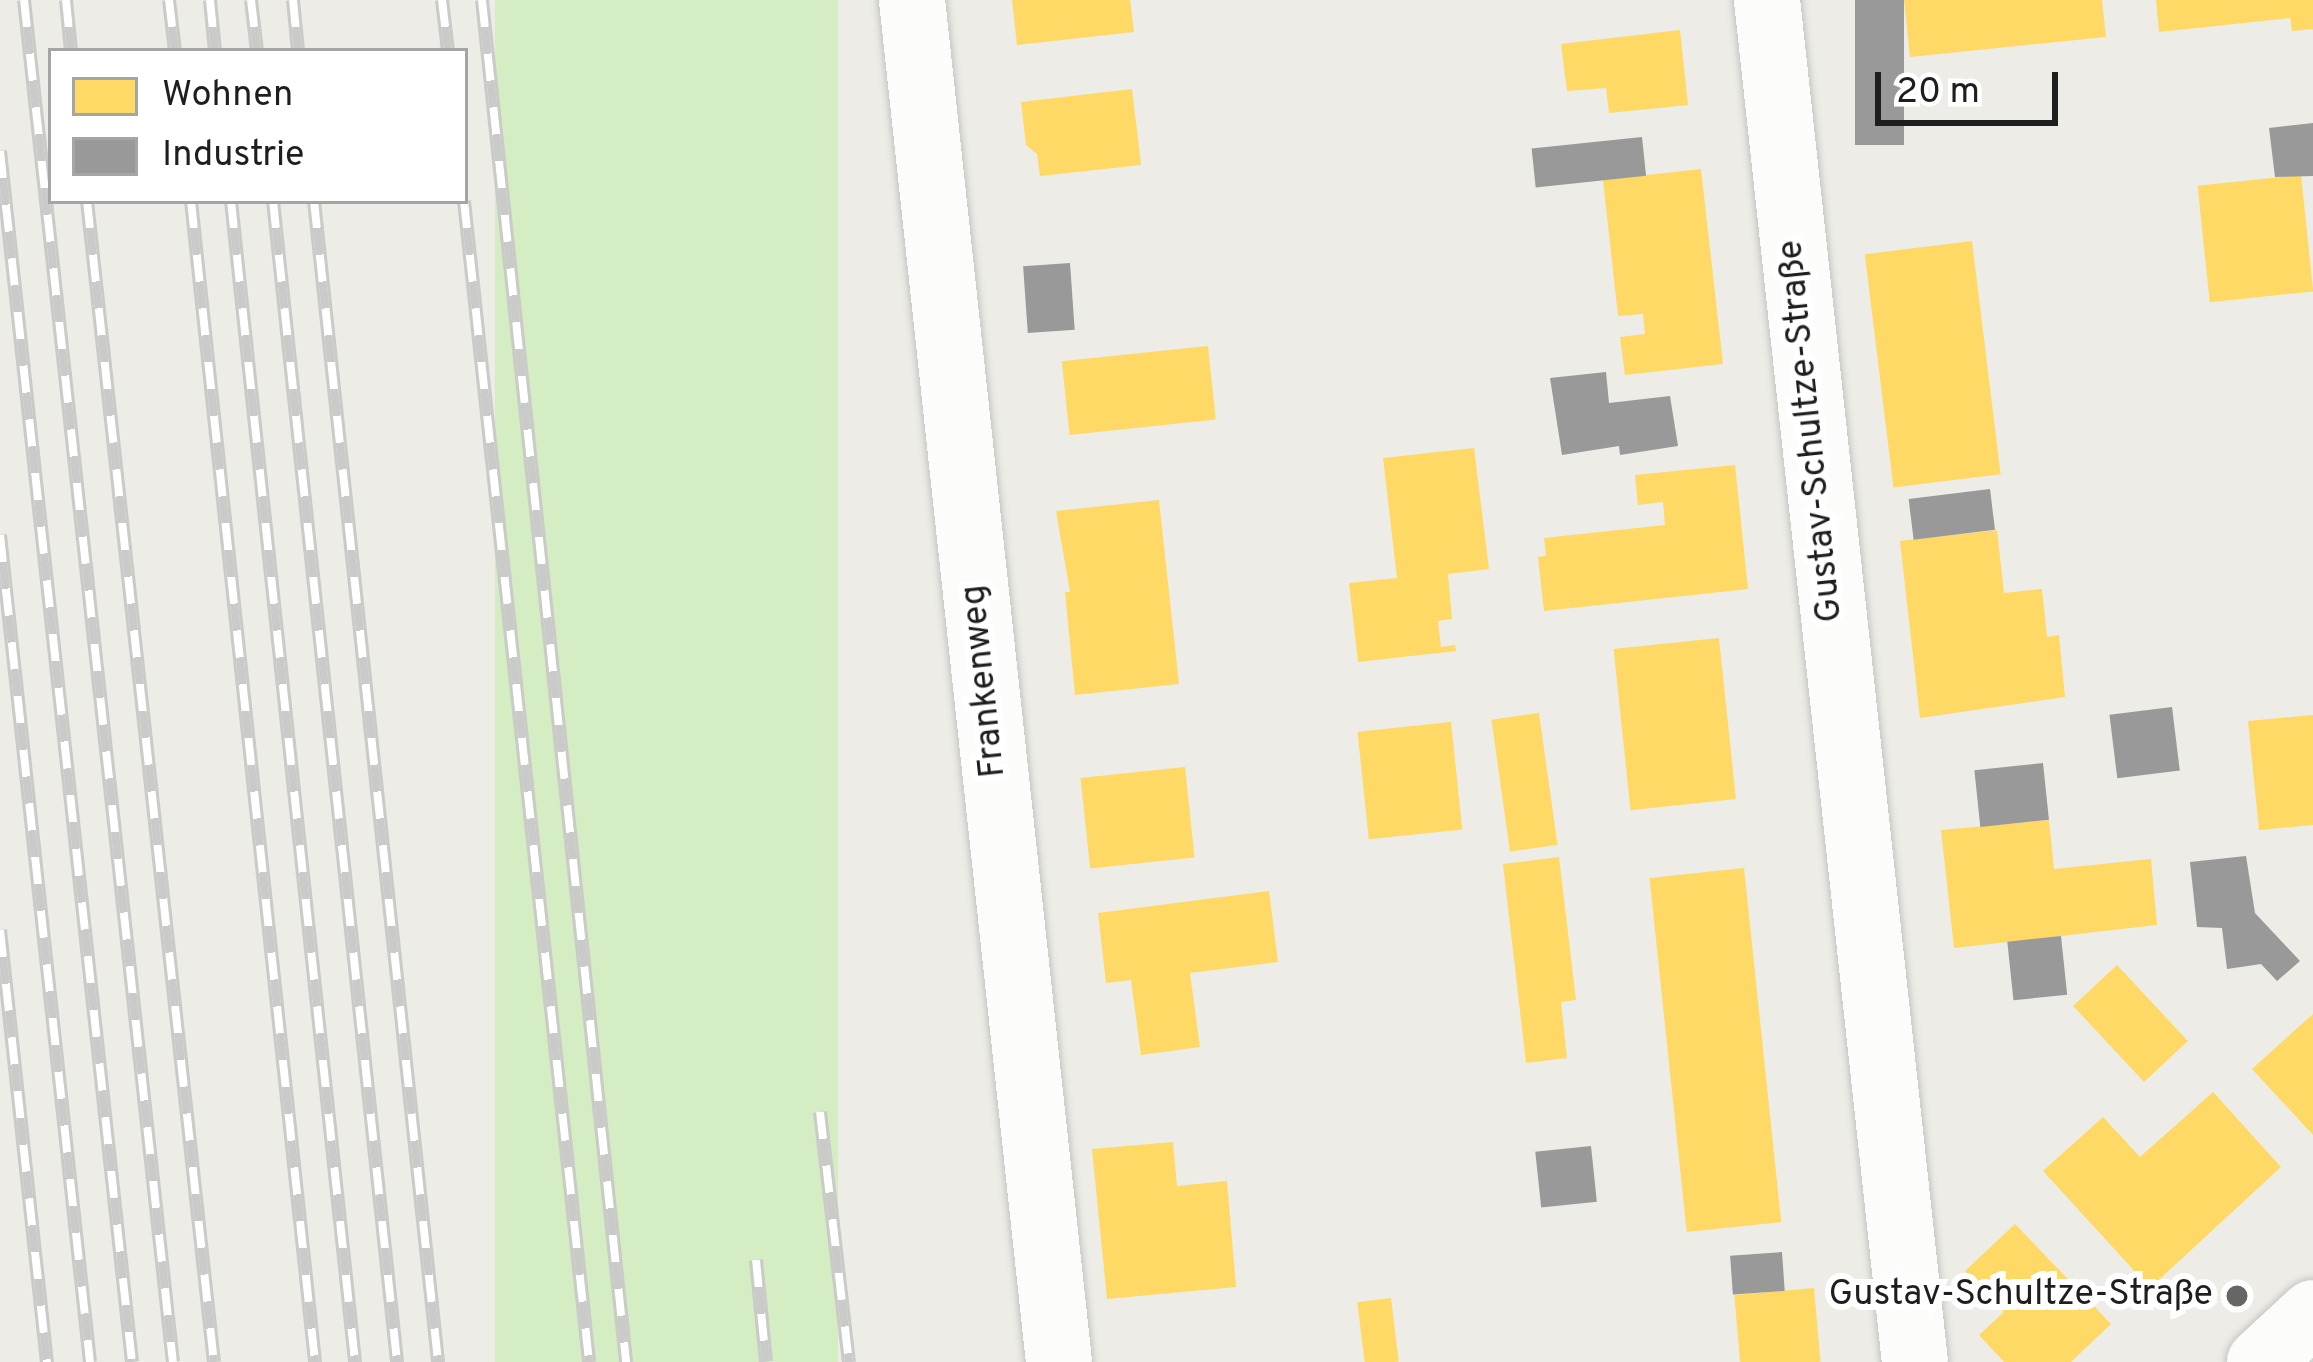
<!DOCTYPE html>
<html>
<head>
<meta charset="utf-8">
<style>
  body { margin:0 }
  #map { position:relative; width:2313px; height:1362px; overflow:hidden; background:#edece7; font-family:Overpass,sans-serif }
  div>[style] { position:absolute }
  .grass>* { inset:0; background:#d5edc3; transform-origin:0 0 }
  .homes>* { inset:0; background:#ffd966; transform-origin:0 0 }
  .industry>* { inset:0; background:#999; transform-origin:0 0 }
  .roads { filter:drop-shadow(0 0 3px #c5c5c3) drop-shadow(0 0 3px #c5c5c3) }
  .minor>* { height:66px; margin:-33px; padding:0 33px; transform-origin:33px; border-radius:33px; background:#fcfcfb }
  .tertiary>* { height:66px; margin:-33px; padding:0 33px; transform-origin:33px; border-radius:33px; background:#fcfcfb }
  .rail>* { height:14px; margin-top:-7px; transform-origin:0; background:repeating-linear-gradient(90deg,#fff 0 27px,#cacac9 0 54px); box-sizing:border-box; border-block:3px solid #cacac9 }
  .dots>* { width:33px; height:33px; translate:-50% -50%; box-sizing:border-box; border:6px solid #fff; border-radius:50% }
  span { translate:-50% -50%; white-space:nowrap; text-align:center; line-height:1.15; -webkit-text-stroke:12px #fff; paint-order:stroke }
  .street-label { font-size:36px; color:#1e1e1e }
  .poi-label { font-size:36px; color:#1e1e1e }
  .right { translate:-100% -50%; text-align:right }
  .legend { position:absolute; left:48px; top:48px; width:420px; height:156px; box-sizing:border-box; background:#fff; border:3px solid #a5a5a5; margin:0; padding:15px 21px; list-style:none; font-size:36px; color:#1e1e1e }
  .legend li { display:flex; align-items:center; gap:24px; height:60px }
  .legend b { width:60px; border:3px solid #a5a5a5 }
  .scale { position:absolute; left:1875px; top:72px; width:183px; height:54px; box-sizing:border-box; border:6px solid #1e1e1e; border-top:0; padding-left:15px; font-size:36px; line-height:42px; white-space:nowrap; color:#1e1e1e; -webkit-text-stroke:9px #fff; paint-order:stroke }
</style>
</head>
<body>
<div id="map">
  <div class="grass">
    <i style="left:495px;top:0;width:343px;height:1370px"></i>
  </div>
  <div class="homes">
    <i style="clip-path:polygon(1012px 0,1130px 0,1134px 32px,1017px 45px)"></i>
    <i style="clip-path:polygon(1904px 0,2102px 0,2106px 37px,1910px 57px)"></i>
    <i style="clip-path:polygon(2156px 0,2313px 0,2313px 29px,2292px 31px,2290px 18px,2159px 32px)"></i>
    <i style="clip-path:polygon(1680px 30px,1688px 105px,1609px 113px,1606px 88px,1567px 91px,1561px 44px)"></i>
    <i style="clip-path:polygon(1132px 89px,1141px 165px,1040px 176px,1037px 154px,1026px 145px,1021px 102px)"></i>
    <i style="clip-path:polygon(1701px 169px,1723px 364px,1625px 375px,1620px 337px,1645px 334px,1643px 314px,1618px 316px,1603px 180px)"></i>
    <i style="left:2301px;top:175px;width:117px;height:104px;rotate:84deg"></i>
    <i style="left:1972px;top:241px;width:235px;height:108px;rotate:83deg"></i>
    <i style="left:1208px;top:346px;width:74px;height:147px;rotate:84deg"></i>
    <i style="clip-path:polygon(1474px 448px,1489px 569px,1448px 574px,1452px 619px,1438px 621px,1441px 647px,1455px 645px,1456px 651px,1358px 662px,1349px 583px,1397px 578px,1383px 458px)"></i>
    <i style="clip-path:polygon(1735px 465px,1748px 589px,1544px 611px,1538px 557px,1546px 556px,1544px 538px,1665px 525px,1663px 502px,1638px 505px,1635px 475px)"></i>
    <i style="clip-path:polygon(1159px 500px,1179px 684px,1075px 695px,1065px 592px,1070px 592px,1056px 511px)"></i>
    <i style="clip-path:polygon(1997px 530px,2004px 593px,2042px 589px,2047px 637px,2059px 635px,2065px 697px,1920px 718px,1900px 541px)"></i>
    <i style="left:1719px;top:638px;width:162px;height:106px;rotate:84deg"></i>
    <i style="left:1539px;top:713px;width:133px;height:48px;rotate:82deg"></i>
    <i style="clip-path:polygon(2313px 715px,2313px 825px,2259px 830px,2248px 721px)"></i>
    <i style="left:1451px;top:722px;width:108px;height:94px;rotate:84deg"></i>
    <i style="left:1185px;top:767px;width:91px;height:105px;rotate:84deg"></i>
    <i style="clip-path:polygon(2049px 820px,2054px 869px,2151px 859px,2157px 925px,1954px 948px,1941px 830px)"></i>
    <i style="clip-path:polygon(1559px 857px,1576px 1000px,1561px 1002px,1567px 1058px,1526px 1063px,1503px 864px)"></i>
    <i style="left:1744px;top:868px;width:356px;height:95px;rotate:84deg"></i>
    <i style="clip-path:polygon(1269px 891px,1278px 962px,1190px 973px,1200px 1047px,1141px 1055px,1131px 980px,1106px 983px,1098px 913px)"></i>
    <i style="left:2117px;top:965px;width:104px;height:60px;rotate:47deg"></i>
    <i style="clip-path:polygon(2313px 1014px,2313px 1135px,2252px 1069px)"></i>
    <i style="clip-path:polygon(2213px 1092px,2281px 1167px,2150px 1288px,2043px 1171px,2103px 1117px,2140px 1157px)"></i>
    <i style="clip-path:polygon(1173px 1142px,1177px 1186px,1227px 1181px,1236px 1287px,1107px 1299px,1092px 1149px)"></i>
    <i style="clip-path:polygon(2015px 1224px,2111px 1324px,2071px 1362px,2004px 1362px,1979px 1335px,2004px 1312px,1965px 1271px)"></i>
    <i style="left:1814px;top:1288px;width:74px;height:80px;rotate:85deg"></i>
    <i style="left:1391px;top:1298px;width:64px;height:34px;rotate:83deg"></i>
  </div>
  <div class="industry">
    <i style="left:1855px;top:0;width:49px;height:145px"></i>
    <i style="clip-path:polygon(2313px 123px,2313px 176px,2275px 177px,2269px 128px)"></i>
    <i style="left:1642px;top:137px;width:39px;height:111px;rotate:84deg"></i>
    <i style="left:1070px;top:263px;width:67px;height:47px;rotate:86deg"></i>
    <i style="clip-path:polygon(1606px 372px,1609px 403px,1670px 396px,1678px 446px,1620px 455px,1619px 446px,1562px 455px,1550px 378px)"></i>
    <i style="left:1990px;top:489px;width:41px;height:82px;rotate:83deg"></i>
    <i style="left:2172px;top:707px;width:64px;height:63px;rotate:83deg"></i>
    <i style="left:2043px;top:763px;width:57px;height:69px;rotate:84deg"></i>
    <i style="clip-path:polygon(2246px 856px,2255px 913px,2300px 961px,2277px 981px,2261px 964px,2227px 969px,2222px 928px,2197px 927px,2190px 862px)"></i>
    <i style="left:2061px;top:936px;width:59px;height:54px;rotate:84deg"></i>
    <i style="left:1591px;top:1146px;width:56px;height:56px;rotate:84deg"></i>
    <i style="left:1782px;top:1252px;width:39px;height:52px;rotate:86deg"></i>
  </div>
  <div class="roads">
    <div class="minor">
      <i style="left:912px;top:0;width:1370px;rotate:83.84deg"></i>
      <i style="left:1767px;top:0;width:1370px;rotate:83.8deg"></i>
    </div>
    <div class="tertiary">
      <i style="left:2260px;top:1362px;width:72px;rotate:-42.8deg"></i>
    </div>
  </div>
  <div class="rail">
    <i style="left:24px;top:0;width:1370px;rotate:83.76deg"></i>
    <i style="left:66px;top:0;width:51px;rotate:84.4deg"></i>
    <i style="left:169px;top:0;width:51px;rotate:83.3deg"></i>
    <i style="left:210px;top:0;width:51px;rotate:84.4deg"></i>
    <i style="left:251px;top:0;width:51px;rotate:83.3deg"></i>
    <i style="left:293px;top:0;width:51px;rotate:84.4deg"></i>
    <i style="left:442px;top:0;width:51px;rotate:83.3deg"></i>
    <i style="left:482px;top:0;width:1370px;rotate:83.96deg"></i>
    <i style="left:0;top:151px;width:1218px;rotate:83.78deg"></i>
    <i style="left:87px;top:201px;width:1168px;rotate:83.76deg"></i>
    <i style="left:191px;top:201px;width:1168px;rotate:83.9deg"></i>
    <i style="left:231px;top:201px;width:1168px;rotate:83.9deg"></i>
    <i style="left:273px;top:201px;width:1168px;rotate:83.9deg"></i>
    <i style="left:314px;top:201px;width:1168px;rotate:83.9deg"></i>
    <i style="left:464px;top:201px;width:1168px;rotate:83.85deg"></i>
    <i style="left:0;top:535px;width:832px;rotate:83.79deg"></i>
    <i style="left:0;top:930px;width:435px;rotate:83.8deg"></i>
    <i style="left:820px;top:1112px;width:252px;rotate:83.4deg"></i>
    <i style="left:756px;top:1260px;width:102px;rotate:84.4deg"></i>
  </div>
  <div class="dots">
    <i style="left:2237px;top:1296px;background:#666664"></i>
  </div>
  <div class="street-label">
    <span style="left:1812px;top:431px;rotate:-96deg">Gustav-Schultze-Straße</span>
    <span style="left:985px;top:681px;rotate:-96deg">Frankenweg</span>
  </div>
  <div class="poi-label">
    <span class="right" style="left:2213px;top:1296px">Gustav-Schultze-Straße</span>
  </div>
  <ul class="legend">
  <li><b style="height:33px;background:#ffd966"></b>Wohnen</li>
  <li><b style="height:33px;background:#999"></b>Industrie</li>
  </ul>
  <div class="scale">20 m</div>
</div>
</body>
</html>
